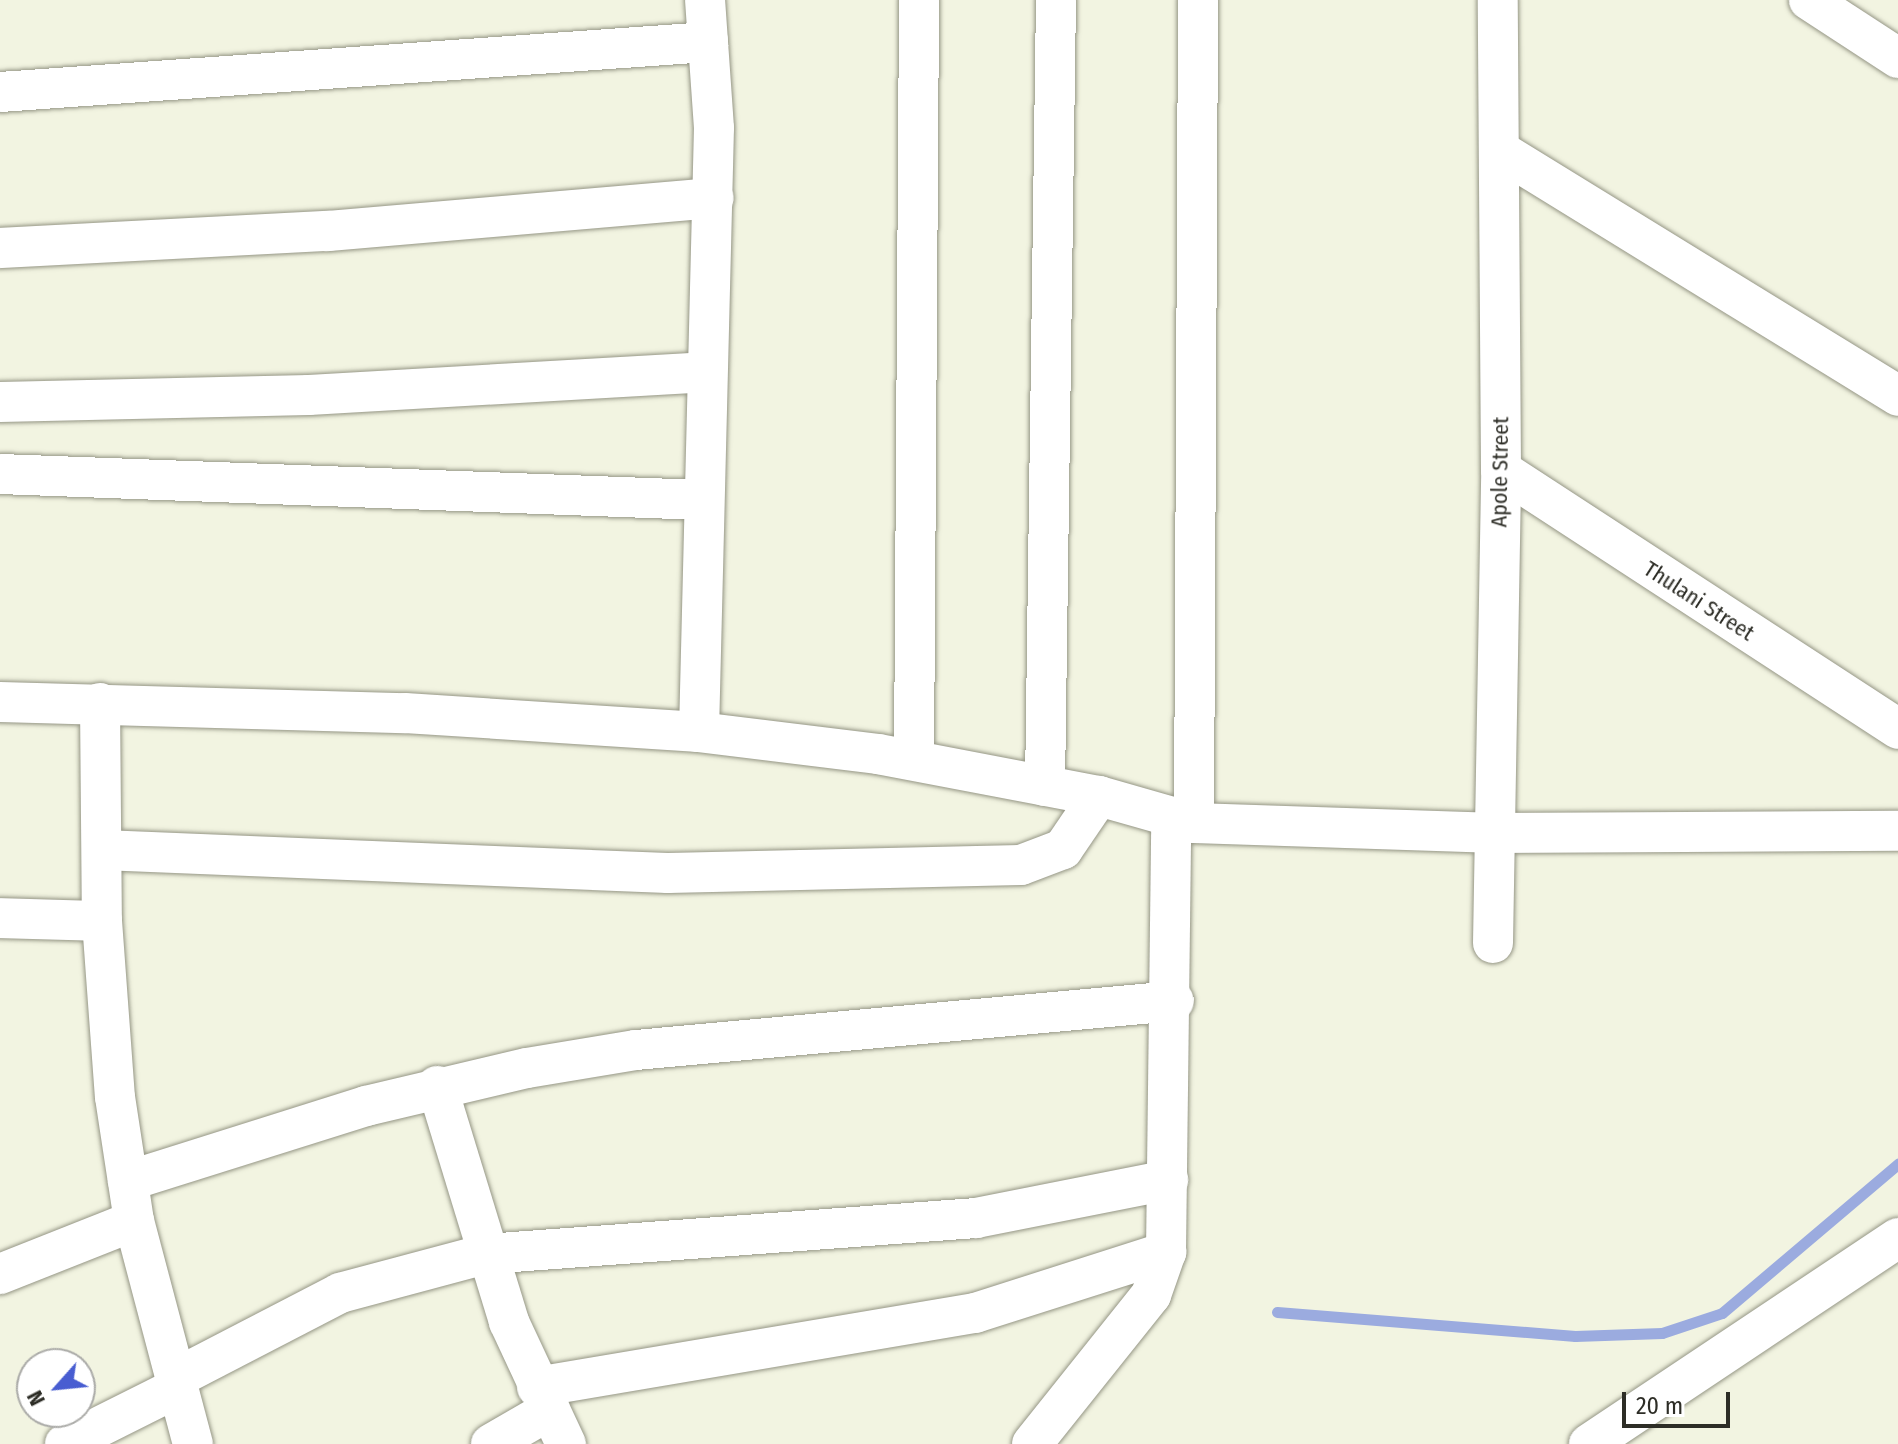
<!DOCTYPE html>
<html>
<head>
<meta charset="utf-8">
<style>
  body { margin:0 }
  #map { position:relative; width:1898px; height:1444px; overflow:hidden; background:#f2f4e1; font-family:"Fira Sans Condensed",sans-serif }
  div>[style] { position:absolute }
  .stream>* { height:11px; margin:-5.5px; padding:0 5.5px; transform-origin:5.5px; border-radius:5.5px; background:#9babdf }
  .roads { filter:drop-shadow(0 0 2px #959685) drop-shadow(0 0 2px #959685) }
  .minor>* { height:40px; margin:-20px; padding:0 20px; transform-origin:20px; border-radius:20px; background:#fff }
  span { translate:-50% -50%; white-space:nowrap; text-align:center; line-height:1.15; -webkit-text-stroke:6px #fff; paint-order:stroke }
  .street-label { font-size:22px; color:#2d2d26 }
  .north { position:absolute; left:16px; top:1348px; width:80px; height:80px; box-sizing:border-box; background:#fff; border:2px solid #ababa8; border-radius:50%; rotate:243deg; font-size:22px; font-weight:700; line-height:32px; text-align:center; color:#2d2d26 }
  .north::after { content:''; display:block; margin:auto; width:28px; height:36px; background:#485dd1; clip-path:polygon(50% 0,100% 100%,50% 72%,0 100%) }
  .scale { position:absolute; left:1622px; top:1392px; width:108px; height:36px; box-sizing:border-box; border:4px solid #2d2d26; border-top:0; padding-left:10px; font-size:24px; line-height:28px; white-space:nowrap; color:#2d2d26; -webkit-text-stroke:6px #fff; paint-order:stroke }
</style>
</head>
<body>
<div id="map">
  <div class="stream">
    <i style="left:1277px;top:1312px;width:299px;rotate:4.6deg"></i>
    <i style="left:1575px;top:1336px;width:87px;rotate:-2deg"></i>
    <i style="left:1662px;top:1333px;width:63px;rotate:-18.4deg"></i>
    <i style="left:1722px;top:1313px;width:231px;rotate:-40.3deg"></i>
  </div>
  <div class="roads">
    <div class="minor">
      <i style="left:1809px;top:0;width:106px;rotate:33.1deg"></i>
      <i style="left:0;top:92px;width:710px;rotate:-4.04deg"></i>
      <i style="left:1502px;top:152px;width:465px;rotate:31.6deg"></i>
      <i style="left:0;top:248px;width:328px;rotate:-3deg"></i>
      <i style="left:328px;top:231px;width:387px;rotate:-4.9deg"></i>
      <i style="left:0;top:402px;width:309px;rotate:-1.3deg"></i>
      <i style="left:309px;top:395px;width:396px;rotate:-3.3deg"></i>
      <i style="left:1501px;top:470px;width:474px;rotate:33.1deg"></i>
      <i style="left:0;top:474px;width:702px;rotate:2.12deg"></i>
      <i style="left:0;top:702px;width:405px;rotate:1.6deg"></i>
      <i style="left:405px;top:713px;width:295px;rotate:3.7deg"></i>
      <i style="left:699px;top:732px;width:180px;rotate:7deg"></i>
      <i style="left:878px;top:754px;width:225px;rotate:10.8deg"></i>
      <i style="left:1099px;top:796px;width:99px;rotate:15.9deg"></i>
      <i style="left:1194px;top:823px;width:296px;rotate:1.9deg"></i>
      <i style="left:1490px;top:833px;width:408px;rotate:-0.3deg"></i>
      <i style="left:100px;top:703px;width:218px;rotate:89.5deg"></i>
      <i style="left:102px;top:921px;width:176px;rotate:85.8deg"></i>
      <i style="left:115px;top:1097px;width:125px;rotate:81.3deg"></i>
      <i style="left:134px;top:1221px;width:231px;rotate:75.2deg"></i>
      <i style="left:699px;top:732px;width:604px;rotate:-88.58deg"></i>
      <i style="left:714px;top:128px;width:128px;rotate:-94deg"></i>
      <i style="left:914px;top:760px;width:760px;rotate:-89.62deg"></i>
      <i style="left:1045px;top:786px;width:786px;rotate:-89.2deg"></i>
      <i style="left:1194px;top:823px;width:823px;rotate:-89.72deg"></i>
      <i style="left:102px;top:850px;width:566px;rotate:2.33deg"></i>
      <i style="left:668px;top:873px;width:353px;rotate:-1.3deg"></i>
      <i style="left:1021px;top:865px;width:45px;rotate:-20.9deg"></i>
      <i style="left:1063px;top:849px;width:64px;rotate:-55.8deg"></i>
      <i style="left:0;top:918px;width:102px;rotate:1.7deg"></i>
      <i style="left:1493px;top:943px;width:473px;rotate:-89deg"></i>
      <i style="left:1501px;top:470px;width:470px;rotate:-90.4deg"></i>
      <i style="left:437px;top:1086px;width:247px;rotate:73deg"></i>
      <i style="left:509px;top:1322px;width:135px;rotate:65deg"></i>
      <i style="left:128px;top:1181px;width:250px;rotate:-17.5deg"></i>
      <i style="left:366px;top:1106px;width:165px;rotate:-13.3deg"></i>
      <i style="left:527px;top:1068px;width:110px;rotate:-9.4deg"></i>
      <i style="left:636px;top:1050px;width:540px;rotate:-5.2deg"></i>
      <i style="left:0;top:1274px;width:144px;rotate:-21.6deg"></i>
      <i style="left:176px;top:1378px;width:185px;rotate:-27.4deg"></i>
      <i style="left:340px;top:1293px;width:151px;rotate:-15deg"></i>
      <i style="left:486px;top:1254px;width:491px;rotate:-4.2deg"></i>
      <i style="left:976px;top:1218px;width:196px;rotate:-11.2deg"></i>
      <i style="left:537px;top:1387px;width:444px;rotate:-9.6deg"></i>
      <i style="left:975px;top:1313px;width:201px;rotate:-17.7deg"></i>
      <i style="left:65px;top:1444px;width:127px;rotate:-26.6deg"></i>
      <i style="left:491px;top:1444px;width:68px;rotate:-30deg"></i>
      <i style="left:1032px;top:1444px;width:191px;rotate:-51.4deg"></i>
      <i style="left:1151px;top:1295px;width:46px;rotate:-70.8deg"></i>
      <i style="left:1166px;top:1252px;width:432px;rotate:-89.3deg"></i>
      <i style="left:1589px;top:1444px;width:371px;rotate:-33.7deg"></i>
    </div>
  </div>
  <div class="street-label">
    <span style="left:1500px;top:472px;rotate:-89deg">Apole Street</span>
    <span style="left:1699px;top:601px;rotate:33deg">Thulani Street</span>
  </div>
  <div class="north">N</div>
  <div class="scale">20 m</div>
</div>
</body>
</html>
